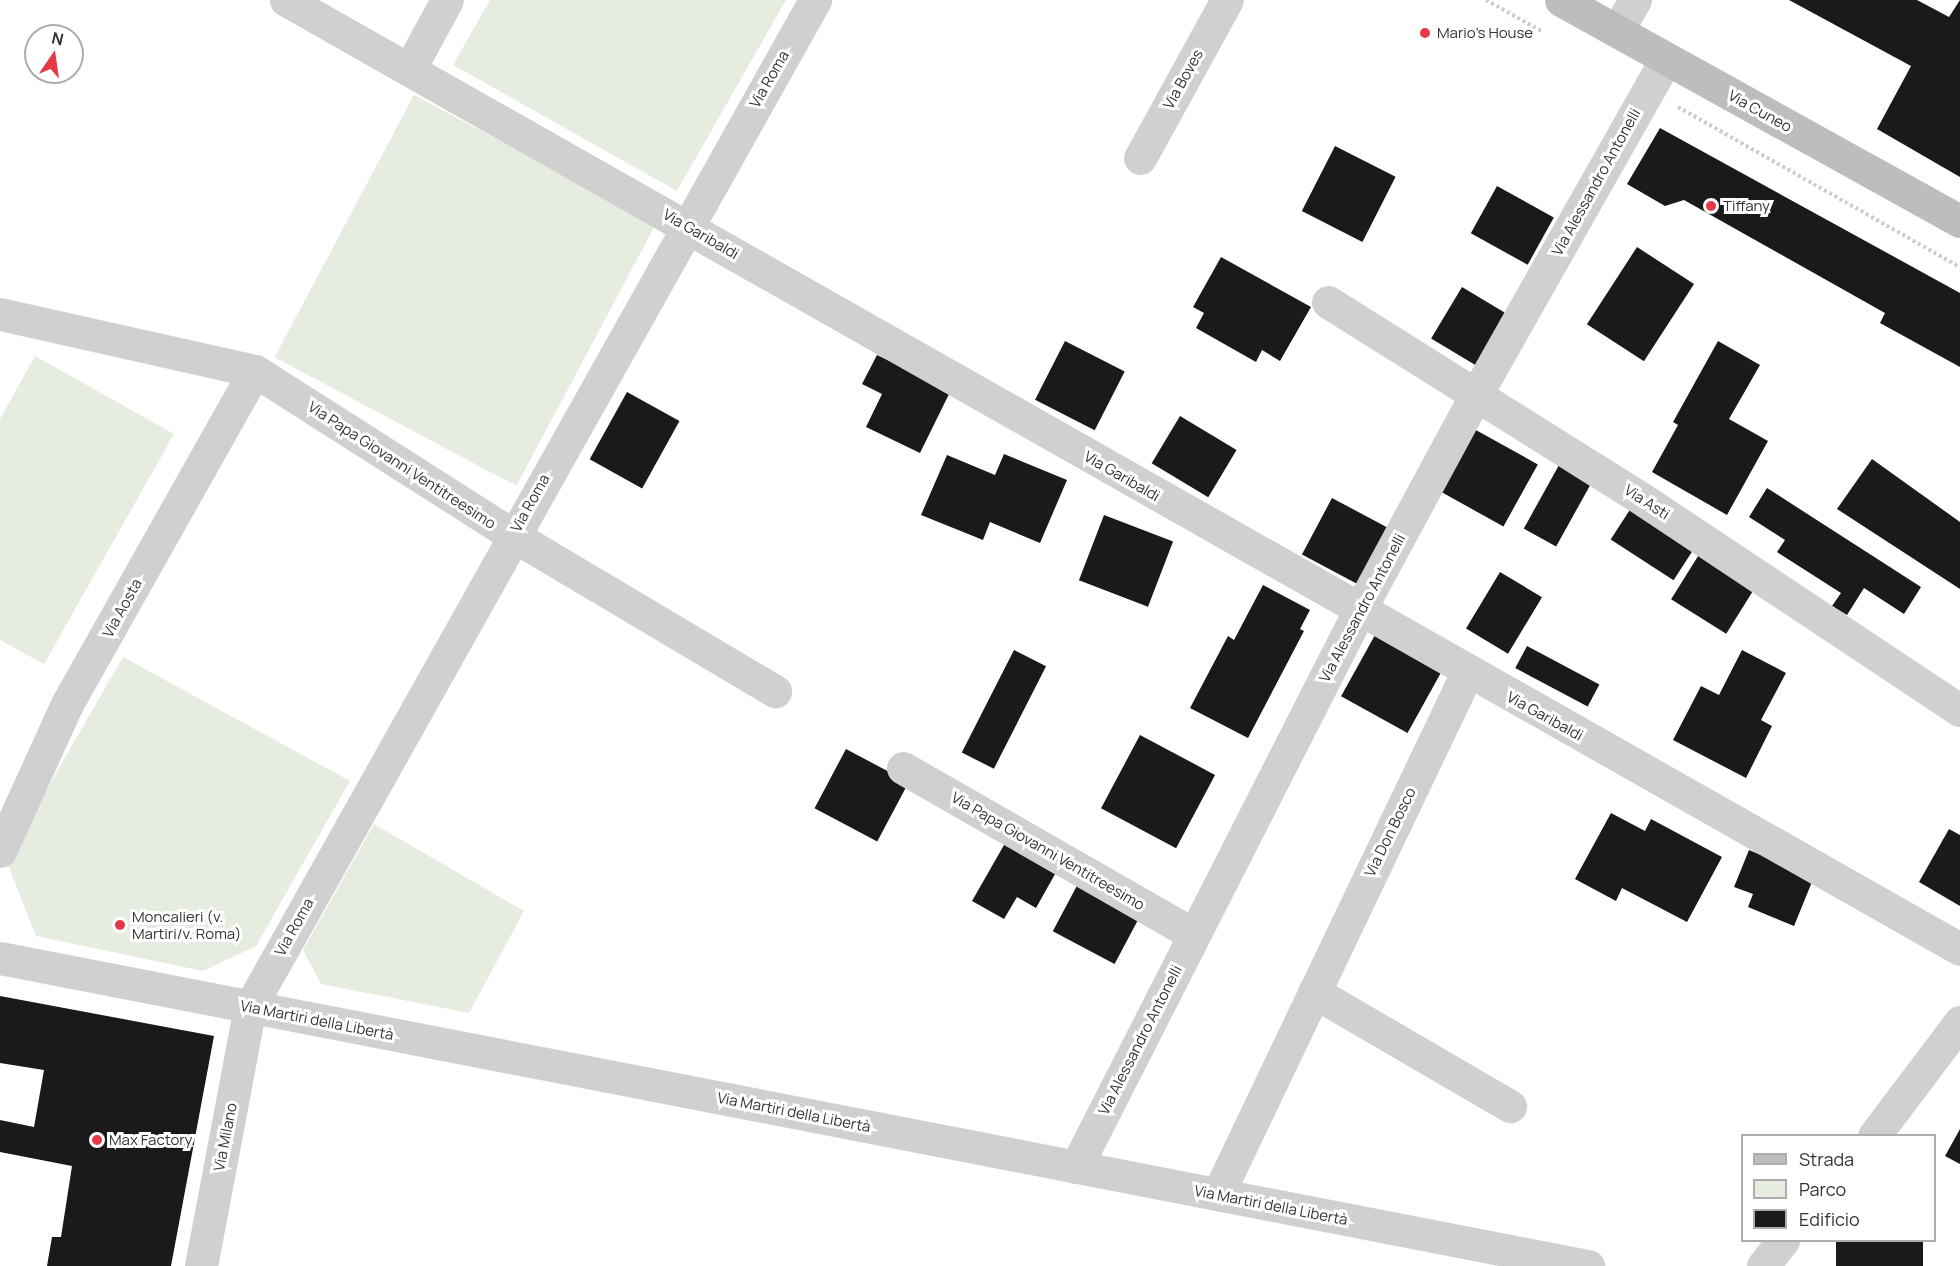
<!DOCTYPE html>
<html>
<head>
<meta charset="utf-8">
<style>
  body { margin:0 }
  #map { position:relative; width:1960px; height:1266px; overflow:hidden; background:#fff; font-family:Manrope,sans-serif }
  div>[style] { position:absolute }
  .green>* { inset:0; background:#e6ecdf; transform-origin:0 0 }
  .building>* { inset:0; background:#1a1a1a; transform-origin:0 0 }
  .path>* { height:4px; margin-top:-2px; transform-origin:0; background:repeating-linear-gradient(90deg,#cdcdcd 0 3px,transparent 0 6px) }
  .minor>* { height:33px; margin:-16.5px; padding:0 16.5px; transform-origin:16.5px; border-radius:16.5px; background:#d0d0d0 }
  .secondary>* { height:33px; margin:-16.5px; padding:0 16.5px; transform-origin:16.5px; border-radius:16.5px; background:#bdbdbd }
  .dots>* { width:16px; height:16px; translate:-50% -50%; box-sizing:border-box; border:3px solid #fff; border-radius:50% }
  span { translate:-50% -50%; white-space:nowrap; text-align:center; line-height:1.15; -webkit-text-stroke:6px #fff; paint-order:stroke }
  .poi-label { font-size:15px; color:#333 }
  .left { translate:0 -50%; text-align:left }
  .street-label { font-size:15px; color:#333 }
  .legend { position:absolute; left:1741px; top:1134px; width:195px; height:108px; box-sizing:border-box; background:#fff; border:2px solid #adadad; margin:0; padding:8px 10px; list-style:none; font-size:18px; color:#333 }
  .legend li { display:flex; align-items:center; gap:12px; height:30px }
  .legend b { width:30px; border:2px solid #adadad }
  .north { position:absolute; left:24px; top:24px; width:60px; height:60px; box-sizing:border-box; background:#fff; border:2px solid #adadad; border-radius:50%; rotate:13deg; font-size:16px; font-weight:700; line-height:24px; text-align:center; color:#333 }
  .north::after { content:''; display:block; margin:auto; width:21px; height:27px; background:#e63946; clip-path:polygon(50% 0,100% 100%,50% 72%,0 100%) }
</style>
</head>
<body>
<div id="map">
  <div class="green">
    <i style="clip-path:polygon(490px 0,786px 0,677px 191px,453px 65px)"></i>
    <i style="left:414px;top:95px;width:274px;height:297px;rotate:28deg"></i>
    <i style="clip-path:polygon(35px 356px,174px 434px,44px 664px,0 640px,0 419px)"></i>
    <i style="clip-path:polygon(123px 657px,350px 781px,256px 946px,203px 971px,36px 936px,6px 860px)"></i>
    <i style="clip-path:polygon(374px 824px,524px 911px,469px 1013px,321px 984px,303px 950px)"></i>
  </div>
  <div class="building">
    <i style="clip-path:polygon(1789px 0,1917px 0,1949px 17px,1960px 0,1960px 177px,1877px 129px,1911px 66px)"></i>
    <i style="clip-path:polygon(1660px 128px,1960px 293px,1960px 367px,1880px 323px,1885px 313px,1684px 200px,1665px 206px,1627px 184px)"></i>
    <i style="left:1335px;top:146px;width:68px;height:73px;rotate:27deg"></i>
    <i style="left:1497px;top:186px;width:65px;height:54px;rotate:29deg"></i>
    <i style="left:1637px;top:247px;width:68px;height:92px;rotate:33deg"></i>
    <i style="clip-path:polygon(1221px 257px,1311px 307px,1280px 361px,1262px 350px,1256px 362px,1196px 328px,1204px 313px,1193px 307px)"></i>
    <i style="left:1462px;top:287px;width:55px;height:60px;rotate:31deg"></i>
    <i style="left:1065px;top:341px;width:67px;height:66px;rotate:27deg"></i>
    <i style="clip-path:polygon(1718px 341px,1760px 365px,1729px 419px,1768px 441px,1727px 515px,1652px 472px,1678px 425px,1673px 422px)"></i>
    <i style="clip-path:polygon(877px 355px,951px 390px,920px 453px,866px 427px,882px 394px,862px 384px)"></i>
    <i style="left:627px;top:392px;width:60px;height:77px;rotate:29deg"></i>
    <i style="left:1180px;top:416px;width:66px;height:55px;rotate:31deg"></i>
    <i style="left:1474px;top:429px;width:73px;height:71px;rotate:29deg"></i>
    <i style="clip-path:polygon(1004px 454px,1067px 480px,1040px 543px,990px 522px,983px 540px,921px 515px,947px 455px,995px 475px)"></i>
    <i style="left:1564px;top:456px;width:37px;height:83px;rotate:29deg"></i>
    <i style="clip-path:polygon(1872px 459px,1960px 522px,1960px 589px,1837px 509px)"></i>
    <i style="clip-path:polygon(1767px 488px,1921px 587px,1904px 614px,1864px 588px,1847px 615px,1832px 606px,1841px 593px,1777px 552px,1785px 540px,1749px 517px)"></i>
    <i style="left:1332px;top:498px;width:67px;height:64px;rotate:28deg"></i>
    <i style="left:1633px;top:505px;width:75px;height:41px;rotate:33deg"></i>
    <i style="left:1104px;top:515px;width:74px;height:70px;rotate:21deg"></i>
    <i style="left:1705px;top:545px;width:65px;height:64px;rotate:32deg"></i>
    <i style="left:1500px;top:572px;width:49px;height:66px;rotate:31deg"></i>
    <i style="clip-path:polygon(1263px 585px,1310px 610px,1300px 629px,1304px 631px,1248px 738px,1190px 708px,1228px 636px,1234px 640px)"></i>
    <i style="left:1375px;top:635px;width:76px;height:70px;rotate:29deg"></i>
    <i style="left:1527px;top:646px;width:82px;height:25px;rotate:28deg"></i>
    <i style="left:1014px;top:650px;width:36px;height:115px;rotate:27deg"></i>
    <i style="clip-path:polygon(1742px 650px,1786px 673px,1761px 720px,1772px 726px,1746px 778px,1673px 740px,1701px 686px,1719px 695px)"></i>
    <i style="left:1140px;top:735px;width:85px;height:83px;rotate:28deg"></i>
    <i style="left:846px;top:749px;width:71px;height:67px;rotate:28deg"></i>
    <i style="clip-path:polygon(1611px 813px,1645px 831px,1651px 819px,1722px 857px,1687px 922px,1622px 888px,1616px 901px,1575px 879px)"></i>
    <i style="clip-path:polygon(1949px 829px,1960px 835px,1960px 906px,1919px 882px)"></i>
    <i style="clip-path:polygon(1008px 838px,1059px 867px,1036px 908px,1017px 897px,1004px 919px,972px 901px)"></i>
    <i style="clip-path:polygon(1749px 850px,1814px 877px,1794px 926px,1748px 907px,1753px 894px,1734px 887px)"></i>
    <i style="left:1080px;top:880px;width:70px;height:58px;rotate:28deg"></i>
    <i style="clip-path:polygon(0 996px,214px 1036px,171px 1266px,47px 1266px,52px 1237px,61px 1237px,72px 1166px,0 1152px,0 1120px,34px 1127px,44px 1070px,0 1063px)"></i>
    <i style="clip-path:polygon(1960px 1129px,1960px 1164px,1945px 1156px)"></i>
    <i style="left:1836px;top:1240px;width:87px;height:26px"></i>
  </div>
  <div class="path">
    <i style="left:1486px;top:0;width:65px;rotate:29.3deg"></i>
    <i style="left:1678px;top:107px;width:324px;rotate:29.6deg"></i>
  </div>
  <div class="minor">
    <i style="left:286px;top:0;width:1924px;rotate:29.55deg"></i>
    <i style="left:1617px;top:31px;width:36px;rotate:-60deg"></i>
    <i style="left:410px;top:68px;width:77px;rotate:-61.4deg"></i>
    <i style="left:1140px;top:158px;width:180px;rotate:-61.2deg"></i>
    <i style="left:1328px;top:302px;width:374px;rotate:32.1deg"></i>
    <i style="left:1645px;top:501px;width:378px;rotate:33.6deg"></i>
    <i style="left:0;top:314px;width:261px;rotate:12.6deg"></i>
    <i style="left:255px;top:371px;width:305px;rotate:32.5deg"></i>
    <i style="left:512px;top:535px;width:306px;rotate:30.7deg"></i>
    <i style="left:903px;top:768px;width:334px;rotate:29.8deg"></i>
    <i style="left:0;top:851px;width:162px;rotate:-65.5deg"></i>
    <i style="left:67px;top:704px;width:382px;rotate:-60.6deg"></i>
    <i style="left:0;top:958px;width:1618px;rotate:10.98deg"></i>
    <i style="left:1314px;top:992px;width:227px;rotate:30.2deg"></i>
    <i style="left:1874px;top:1136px;width:143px;rotate:-53deg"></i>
    <i style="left:1076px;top:1167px;width:624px;rotate:-63.02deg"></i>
    <i style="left:1359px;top:611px;width:248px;rotate:-61.6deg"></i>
    <i style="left:1477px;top:393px;width:384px;rotate:-60.5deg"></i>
    <i style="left:1218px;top:1194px;width:577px;rotate:-64.46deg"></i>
    <i style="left:201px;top:1266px;width:264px;rotate:-79.3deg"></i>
    <i style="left:250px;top:1007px;width:1155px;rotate:-60.7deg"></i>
    <i style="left:1763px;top:1266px;width:33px;rotate:-52deg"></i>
  </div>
  <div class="secondary">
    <i style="left:1561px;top:0;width:456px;rotate:29deg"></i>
  </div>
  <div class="dots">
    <i style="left:1425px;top:33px;background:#e63946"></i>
    <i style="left:1711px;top:206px;background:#e63946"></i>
    <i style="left:120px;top:925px;background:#e63946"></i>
    <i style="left:97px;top:1140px;background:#e63946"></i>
  </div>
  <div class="poi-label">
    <span class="left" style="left:1437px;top:33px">Mario's House</span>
    <span class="left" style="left:1723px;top:206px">Tiffany</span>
    <span class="left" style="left:132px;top:925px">Moncalieri (v.<br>Martiri/v. Roma)</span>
    <span class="left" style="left:109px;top:1140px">Max Factory</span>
  </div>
  <div class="street-label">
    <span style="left:769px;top:79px;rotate:-60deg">Via Roma</span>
    <span style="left:1183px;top:79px;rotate:-61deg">Via Boves</span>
    <span style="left:1760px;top:111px;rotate:29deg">Via Cuneo</span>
    <span style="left:1596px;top:182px;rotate:-61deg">Via Alessandro Antonelli</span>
    <span style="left:701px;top:234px;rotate:30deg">Via Garibaldi</span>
    <span style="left:402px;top:465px;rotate:33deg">Via Papa Giovanni Ventitreesimo</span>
    <span style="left:1122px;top:476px;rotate:30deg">Via Garibaldi</span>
    <span style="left:1647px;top:502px;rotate:33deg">Via Asti</span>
    <span style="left:530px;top:503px;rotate:-61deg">Via Roma</span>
    <span style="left:122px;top:608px;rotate:-61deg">Via Aosta</span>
    <span style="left:1362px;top:608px;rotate:-62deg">Via Alessandro Antonelli</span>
    <span style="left:1545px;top:716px;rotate:29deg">Via Garibaldi</span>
    <span style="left:1390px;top:832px;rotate:-64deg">Via Don Bosco</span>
    <span style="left:1048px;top:851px;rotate:30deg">Via Papa Giovanni Ventitreesimo</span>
    <span style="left:294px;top:927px;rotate:-61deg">Via Roma</span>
    <span style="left:317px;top:1020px;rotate:11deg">Via Martiri della Libertà</span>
    <span style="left:1140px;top:1040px;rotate:-63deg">Via Alessandro Antonelli</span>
    <span style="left:794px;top:1112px;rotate:11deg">Via Martiri della Libertà</span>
    <span style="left:225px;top:1137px;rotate:-79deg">Via Milano</span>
    <span style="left:1271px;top:1205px;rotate:11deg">Via Martiri della Libertà</span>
  </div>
  <ul class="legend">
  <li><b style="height:8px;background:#bdbdbd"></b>Strada</li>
  <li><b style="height:16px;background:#e6ecdf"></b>Parco</li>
  <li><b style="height:16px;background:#1a1a1a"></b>Edificio</li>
  </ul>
  <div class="north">N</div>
</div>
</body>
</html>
